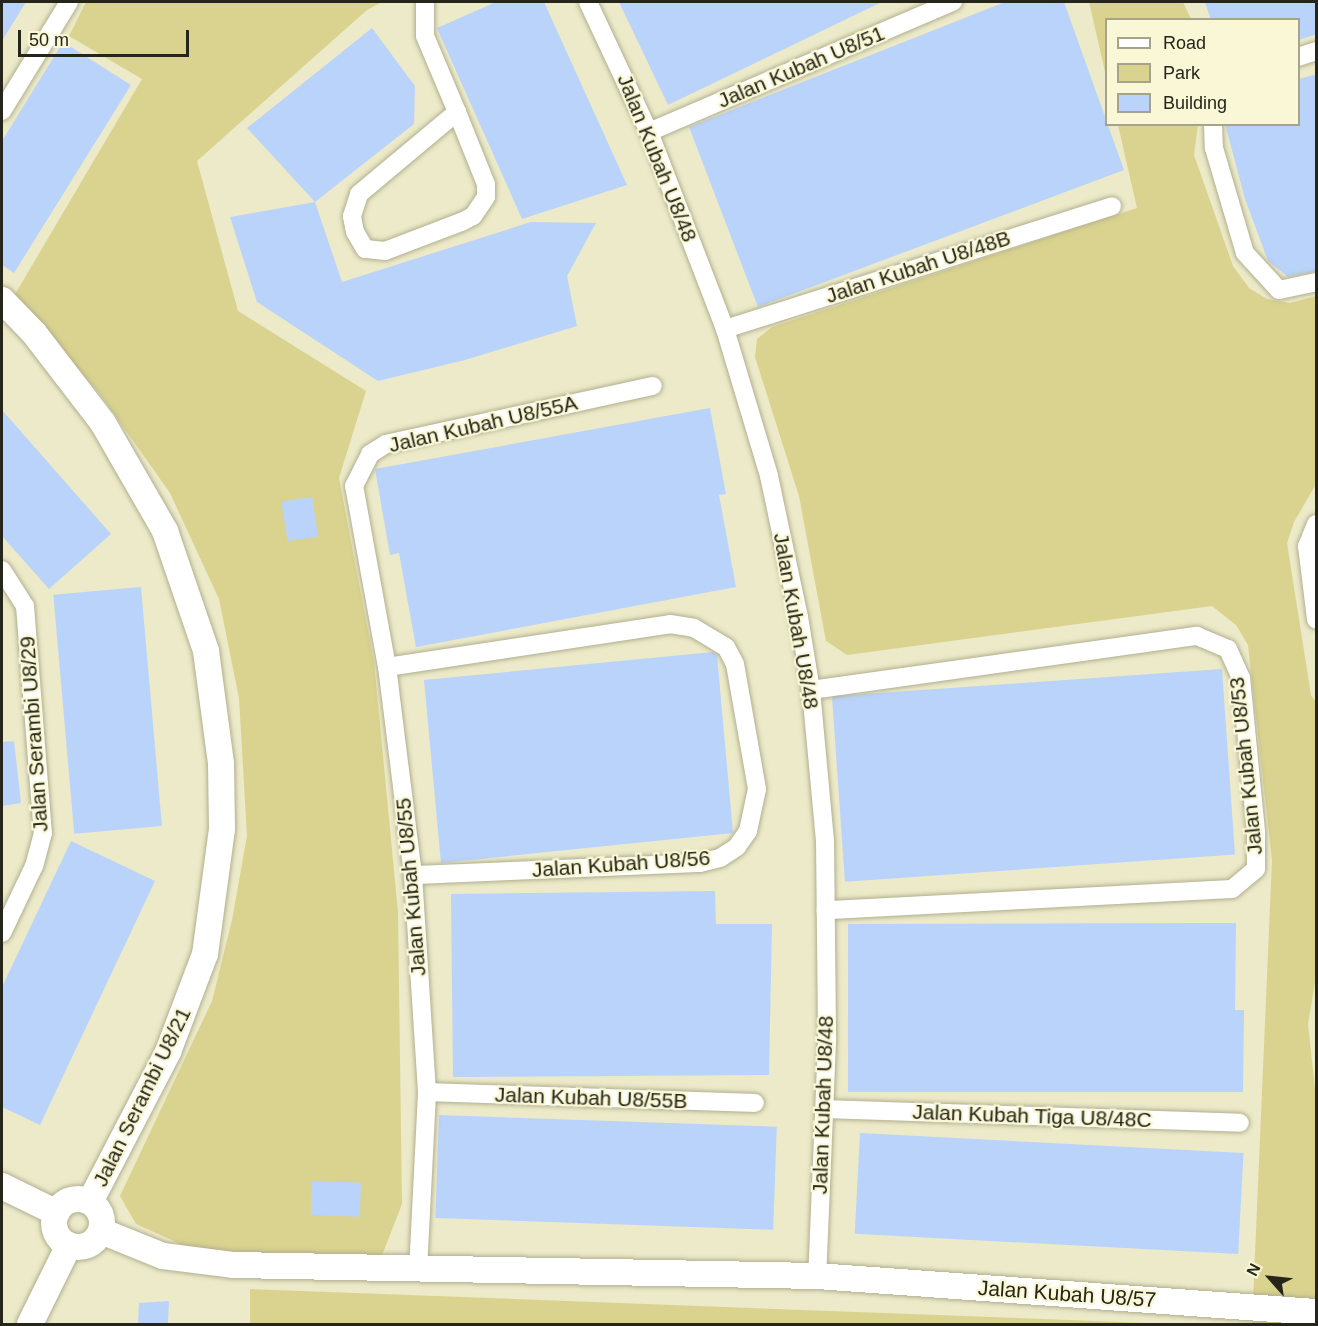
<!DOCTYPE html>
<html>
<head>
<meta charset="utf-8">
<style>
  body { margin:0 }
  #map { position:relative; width:1318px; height:1326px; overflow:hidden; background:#eceac8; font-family:Arial,sans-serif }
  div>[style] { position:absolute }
  .green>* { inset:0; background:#d9d38f }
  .building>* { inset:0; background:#bad3fa; transform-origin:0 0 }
  .roads { filter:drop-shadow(0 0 2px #b1af8f) drop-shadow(0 0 2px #b1af8f) }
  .street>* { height:18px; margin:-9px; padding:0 9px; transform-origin:9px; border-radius:9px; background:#fff }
  .secondary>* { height:26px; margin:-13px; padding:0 13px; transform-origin:13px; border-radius:13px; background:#fff }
  .secondary>.ring { margin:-13px; padding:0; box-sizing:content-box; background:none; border:26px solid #fff; border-radius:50% }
  span { translate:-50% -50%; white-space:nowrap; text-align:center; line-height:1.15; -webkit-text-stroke:4.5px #f9f7d5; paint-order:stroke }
  .street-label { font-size:21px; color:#262519 }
  .frame { position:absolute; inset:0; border:3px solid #262519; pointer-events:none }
  .legend { position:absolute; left:1105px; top:18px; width:195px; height:108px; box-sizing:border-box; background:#f9f7d5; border:2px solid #a5a38a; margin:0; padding:8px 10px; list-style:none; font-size:18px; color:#262519 }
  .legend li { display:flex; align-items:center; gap:12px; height:30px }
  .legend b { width:30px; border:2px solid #a5a38a }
  .north { position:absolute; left:1240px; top:1248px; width:60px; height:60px; -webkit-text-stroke:4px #f9f7d5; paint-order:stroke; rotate:297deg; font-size:16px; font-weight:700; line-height:24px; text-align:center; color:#262519 }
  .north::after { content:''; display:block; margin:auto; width:21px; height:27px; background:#262519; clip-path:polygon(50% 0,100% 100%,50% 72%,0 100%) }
  .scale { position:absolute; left:18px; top:30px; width:171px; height:27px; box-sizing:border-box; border:3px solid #262519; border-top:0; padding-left:8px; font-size:18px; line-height:21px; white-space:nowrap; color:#262519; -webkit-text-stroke:4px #f9f7d5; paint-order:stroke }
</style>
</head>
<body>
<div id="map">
  <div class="green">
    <i style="clip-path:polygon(86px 2px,382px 2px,367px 10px,197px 161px,238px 311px,366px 391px,339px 478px,374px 662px,398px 912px,402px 1204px,381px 1258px,205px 1255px,136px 1224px,120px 1196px,212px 1001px,232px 920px,247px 836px,239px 698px,219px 599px,170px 493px,100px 394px,14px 296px,142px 79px,69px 36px)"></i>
    <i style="clip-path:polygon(1089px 2px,1183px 2px,1191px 19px,1106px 20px,1106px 76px)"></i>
    <i style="clip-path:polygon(1118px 125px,1198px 125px,1194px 155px,1233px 266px,1249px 288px,1267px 299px,1290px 303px,1316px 296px,1316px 484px,1294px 522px,1287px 543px,1311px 695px,1316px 702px,1316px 977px,1308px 1024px,1316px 1098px,1316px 1324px,1252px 1324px,1272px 860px,1248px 645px,1236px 625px,1212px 606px,847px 655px,826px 641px,799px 496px,755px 357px,757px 339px,772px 327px,1137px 208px)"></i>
    <i style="clip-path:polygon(250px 1289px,1174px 1324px,250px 1324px)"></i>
  </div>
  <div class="building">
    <i style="clip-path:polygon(2px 2px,26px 2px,2px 41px)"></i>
    <i style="clip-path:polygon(496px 2px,544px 2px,627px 185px,522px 219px,437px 28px)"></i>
    <i style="clip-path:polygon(619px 2px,882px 2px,668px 105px)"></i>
    <i style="clip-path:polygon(1005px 2px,1064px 2px,1124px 170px,758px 307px,689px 127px)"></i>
    <i style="clip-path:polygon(1205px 2px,1317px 2px,1317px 34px,1299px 40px,1299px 20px,1211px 20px)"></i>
    <i style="clip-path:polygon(372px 28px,415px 86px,414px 124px,315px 202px,247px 128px)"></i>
    <i style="clip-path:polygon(63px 42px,131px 85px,14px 273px,2px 265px,2px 141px)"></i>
    <i style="clip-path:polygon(1317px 74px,1317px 271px,1288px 277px,1268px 261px,1245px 199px,1225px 124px,1299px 124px,1299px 79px)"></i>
    <i style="clip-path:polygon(315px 202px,342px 282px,531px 222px,596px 223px,567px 276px,577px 326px,465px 360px,378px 381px,257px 302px,230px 217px)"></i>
    <i style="clip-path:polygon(710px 408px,726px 494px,719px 495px,736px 587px,416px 647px,399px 553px,390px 555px,375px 469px)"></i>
    <i style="clip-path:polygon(2px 410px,111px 534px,49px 589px,2px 536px)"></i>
    <i style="left:312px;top:497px;width:40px;height:31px;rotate:81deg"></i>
    <i style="left:141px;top:587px;width:240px;height:88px;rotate:85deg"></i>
    <i style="clip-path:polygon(713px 652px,717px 655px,733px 833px,441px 863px,424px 680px)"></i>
    <i style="left:1222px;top:669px;width:186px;height:391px;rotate:86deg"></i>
    <i style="clip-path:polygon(14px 741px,21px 803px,2px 806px,2px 742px)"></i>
    <i style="clip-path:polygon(71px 841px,155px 881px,40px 1125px,2px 1107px,2px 987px)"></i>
    <i style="clip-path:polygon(715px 891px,716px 924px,772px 924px,769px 1075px,453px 1077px,451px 894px)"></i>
    <i style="clip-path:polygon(1236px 923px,1235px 1010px,1244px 1010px,1243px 1092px,848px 1092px,848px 924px)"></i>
    <i style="left:439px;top:1115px;width:338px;height:103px;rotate:2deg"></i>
    <i style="left:860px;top:1133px;width:384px;height:101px;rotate:3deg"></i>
    <i style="left:312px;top:1181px;width:49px;height:34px;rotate:2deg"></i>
    <i style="clip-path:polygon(169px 1301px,168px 1324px,138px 1324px,139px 1303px)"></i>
  </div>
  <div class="roads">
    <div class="street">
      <i style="left:425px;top:2px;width:34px;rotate:90deg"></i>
      <i style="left:425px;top:36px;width:82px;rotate:67.2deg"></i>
      <i style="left:457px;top:112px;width:78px;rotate:68.1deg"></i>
      <i style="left:486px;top:184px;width:13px;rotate:90deg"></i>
      <i style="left:486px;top:197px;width:23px;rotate:124deg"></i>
      <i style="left:473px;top:216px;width:13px;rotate:153deg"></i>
      <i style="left:461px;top:222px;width:81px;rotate:159.1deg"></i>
      <i style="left:385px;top:251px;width:20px;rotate:-174deg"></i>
      <i style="left:365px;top:249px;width:20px;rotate:-120deg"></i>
      <i style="left:355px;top:232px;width:16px;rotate:-101deg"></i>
      <i style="left:352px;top:216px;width:23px;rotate:-72deg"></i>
      <i style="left:359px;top:194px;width:128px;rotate:-39.9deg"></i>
      <i style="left:588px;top:2px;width:144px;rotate:64.9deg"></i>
      <i style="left:649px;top:132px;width:211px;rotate:68.9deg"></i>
      <i style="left:725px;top:329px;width:153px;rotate:73.3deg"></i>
      <i style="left:769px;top:476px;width:144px;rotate:78deg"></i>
      <i style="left:799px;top:617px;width:74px;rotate:80.7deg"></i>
      <i style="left:811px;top:690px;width:151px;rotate:84.7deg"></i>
      <i style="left:825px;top:840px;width:202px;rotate:89.4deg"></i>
      <i style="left:827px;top:1042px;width:234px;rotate:92.4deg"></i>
      <i style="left:1298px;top:57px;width:19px;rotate:-18deg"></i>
      <i style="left:2px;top:111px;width:128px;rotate:-58.4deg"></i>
      <i style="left:1213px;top:124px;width:24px;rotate:88deg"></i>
      <i style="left:1214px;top:148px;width:109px;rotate:73.6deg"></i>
      <i style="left:1245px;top:253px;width:50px;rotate:47.4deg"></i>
      <i style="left:1279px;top:290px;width:38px;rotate:-12deg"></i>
      <i style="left:649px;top:132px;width:331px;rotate:-23.2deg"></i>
      <i style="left:725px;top:329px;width:406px;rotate:-17.6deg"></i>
      <i style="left:1316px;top:524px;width:24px;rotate:112deg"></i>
      <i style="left:1307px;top:546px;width:74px;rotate:83deg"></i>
      <i style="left:2px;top:570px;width:43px;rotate:57.4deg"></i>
      <i style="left:25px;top:606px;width:228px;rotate:85.5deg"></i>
      <i style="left:43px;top:833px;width:34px;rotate:105deg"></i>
      <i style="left:34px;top:866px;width:74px;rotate:115.5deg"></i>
      <i style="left:387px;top:667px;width:286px;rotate:-8.6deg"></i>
      <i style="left:670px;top:624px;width:24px;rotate:9deg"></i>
      <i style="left:694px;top:628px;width:37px;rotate:31deg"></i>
      <i style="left:726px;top:647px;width:19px;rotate:62deg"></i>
      <i style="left:735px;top:664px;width:127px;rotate:80deg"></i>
      <i style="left:757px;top:789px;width:43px;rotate:102.1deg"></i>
      <i style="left:748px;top:831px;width:19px;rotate:125deg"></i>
      <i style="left:737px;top:847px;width:20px;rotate:147deg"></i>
      <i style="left:720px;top:858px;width:21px;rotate:166deg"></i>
      <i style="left:700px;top:863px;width:287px;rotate:177.6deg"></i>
      <i style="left:811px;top:690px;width:390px;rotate:-8deg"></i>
      <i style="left:1197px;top:636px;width:34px;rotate:23deg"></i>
      <i style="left:1228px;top:649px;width:32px;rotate:66deg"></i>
      <i style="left:1241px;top:678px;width:155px;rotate:84.4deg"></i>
      <i style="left:1256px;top:832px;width:37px;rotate:90deg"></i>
      <i style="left:1256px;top:869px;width:31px;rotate:140deg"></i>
      <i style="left:1232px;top:889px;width:407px;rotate:177deg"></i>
      <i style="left:427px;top:1092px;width:328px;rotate:1.9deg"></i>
      <i style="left:825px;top:1109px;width:415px;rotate:1.9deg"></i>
      <i style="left:418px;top:1271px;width:179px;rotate:-87.1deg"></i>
      <i style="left:427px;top:1092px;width:217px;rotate:-93.7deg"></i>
      <i style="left:413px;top:875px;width:210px;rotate:-97.1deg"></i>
      <i style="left:387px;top:667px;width:184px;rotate:-100.3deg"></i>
      <i style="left:354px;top:486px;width:36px;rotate:-63deg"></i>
      <i style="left:370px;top:454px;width:19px;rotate:-32deg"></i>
      <i style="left:386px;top:444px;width:273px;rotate:-12.3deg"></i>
    </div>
    <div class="secondary">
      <i style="left:2px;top:300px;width:46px;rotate:45.9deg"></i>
      <i style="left:34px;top:333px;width:113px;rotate:52.5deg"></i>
      <i style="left:103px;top:423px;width:125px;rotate:60.1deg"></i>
      <i style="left:165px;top:531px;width:127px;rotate:71.1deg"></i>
      <i style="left:206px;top:651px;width:114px;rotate:82.4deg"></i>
      <i style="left:221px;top:764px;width:65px;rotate:89.1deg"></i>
      <i style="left:222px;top:829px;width:126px;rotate:97.7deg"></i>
      <i style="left:205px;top:954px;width:105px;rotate:110.7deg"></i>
      <i style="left:168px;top:1052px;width:169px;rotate:117.5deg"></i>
      <i style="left:2px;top:1186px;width:61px;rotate:26.1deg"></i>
      <i class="ring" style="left:54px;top:1199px;width:22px;height:22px"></i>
      <i style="left:101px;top:1231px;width:67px;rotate:22deg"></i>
      <i style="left:163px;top:1256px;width:72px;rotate:7.2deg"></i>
      <i style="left:234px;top:1265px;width:583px;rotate:1.08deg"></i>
      <i style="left:817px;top:1276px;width:500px;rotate:4.13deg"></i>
      <i style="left:30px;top:1324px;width:88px;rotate:-63.7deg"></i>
    </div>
  </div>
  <div class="street-label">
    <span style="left:801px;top:67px;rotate:-23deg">Jalan Kubah U8/51</span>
    <span style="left:657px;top:158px;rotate:68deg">Jalan Kubah U8/48</span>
    <span style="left:918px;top:267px;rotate:-18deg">Jalan Kubah U8/48B</span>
    <span style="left:483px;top:424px;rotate:-13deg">Jalan Kubah U8/55A</span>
    <span style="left:796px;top:621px;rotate:80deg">Jalan Kubah U8/48</span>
    <span style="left:34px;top:734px;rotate:-94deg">Jalan Serambi U8/29</span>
    <span style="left:1246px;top:766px;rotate:-96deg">Jalan Kubah U8/53</span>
    <span style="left:621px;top:864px;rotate:-4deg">Jalan Kubah U8/56</span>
    <span style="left:411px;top:887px;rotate:-95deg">Jalan Kubah U8/55</span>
    <span style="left:142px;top:1097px;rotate:-64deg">Jalan Serambi U8/21</span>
    <span style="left:591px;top:1098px;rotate:2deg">Jalan Kubah U8/55B</span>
    <span style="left:823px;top:1105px;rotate:-88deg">Jalan Kubah U8/48</span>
    <span style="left:1032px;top:1116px;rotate:2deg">Jalan Kubah Tiga U8/48C</span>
    <span style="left:1067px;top:1294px;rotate:4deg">Jalan Kubah U8/57</span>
  </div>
  <div class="frame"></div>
  <ul class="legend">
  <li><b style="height:8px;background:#fff"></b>Road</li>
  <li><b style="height:16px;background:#d9d38f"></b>Park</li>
  <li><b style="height:16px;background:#bad3fa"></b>Building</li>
  </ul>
  <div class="north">N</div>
  <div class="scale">50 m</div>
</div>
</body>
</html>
